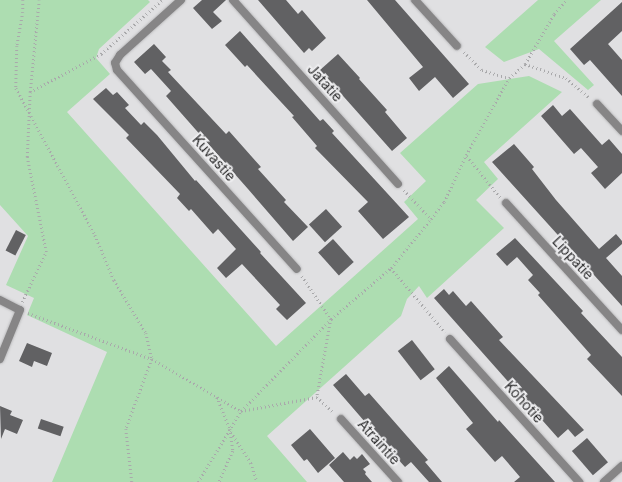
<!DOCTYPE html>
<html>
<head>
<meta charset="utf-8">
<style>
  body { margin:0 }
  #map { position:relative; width:622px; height:482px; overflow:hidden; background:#e0e0e2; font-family:Inter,sans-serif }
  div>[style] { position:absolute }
  .green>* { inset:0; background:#adddb1 }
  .building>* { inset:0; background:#616163; transform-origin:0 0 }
  .path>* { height:2.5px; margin-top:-1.25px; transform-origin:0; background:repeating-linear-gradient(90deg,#a9a9ab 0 1px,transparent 0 4px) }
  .roads { filter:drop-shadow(0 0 1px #bcbcbe) drop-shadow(0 0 1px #bcbcbe) }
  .street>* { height:8px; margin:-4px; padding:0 4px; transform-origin:4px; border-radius:4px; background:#868586 }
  span { translate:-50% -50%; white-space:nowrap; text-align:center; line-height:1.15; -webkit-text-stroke:4px #ededef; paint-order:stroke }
  .street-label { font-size:14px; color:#2d2d2e }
</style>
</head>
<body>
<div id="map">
  <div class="green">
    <i style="clip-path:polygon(0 0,148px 0,150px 2px,99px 49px,96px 58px,110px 74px,67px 112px,276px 346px,418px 219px,404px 202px,426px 181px,400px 153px,478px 84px,529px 76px,562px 92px,484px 162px,498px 179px,476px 200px,504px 228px,427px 298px,419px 286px,407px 299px,401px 316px,267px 436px,307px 482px,52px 482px,107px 352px,27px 315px,34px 298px,6px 285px,28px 236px,0 205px)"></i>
    <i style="clip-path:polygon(538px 0,601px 0,554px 41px,594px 85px,588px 90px,539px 49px,504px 62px,485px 47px)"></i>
  </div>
  <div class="building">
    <i style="clip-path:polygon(202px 0,226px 0,213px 12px,222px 21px,212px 29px,193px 8px)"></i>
    <i style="clip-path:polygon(258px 0,286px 0,298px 14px,302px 10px,326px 38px,312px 51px,309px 48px,304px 53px)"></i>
    <i style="clip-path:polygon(367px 0,395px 0,469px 84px,453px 98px,435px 77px,419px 91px,409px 78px,423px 67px)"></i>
    <i style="clip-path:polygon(622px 2px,622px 31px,608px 44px,622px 60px,622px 96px,590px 60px,584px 65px,570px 49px)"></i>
    <i style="clip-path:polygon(240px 31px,320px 121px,323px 119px,334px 131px,332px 133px,409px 217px,383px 239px,358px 211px,368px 202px,315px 148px,317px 146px,292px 117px,294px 116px,268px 88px,247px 65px,245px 67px,225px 45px)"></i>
    <i style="clip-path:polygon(154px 44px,166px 57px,162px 61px,171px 70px,168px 72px,226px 134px,229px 131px,261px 167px,258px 169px,286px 200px,284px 202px,308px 227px,293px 241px,248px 189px,166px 96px,171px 91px,151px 69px,145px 74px,134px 62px)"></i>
    <i style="clip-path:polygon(338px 54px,360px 78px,359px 79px,387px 110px,385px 112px,407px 138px,392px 151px,320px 70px)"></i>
    <i style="clip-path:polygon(106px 88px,113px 95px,117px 92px,129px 105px,125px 108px,141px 125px,144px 122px,157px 135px,195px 181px,196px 180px,261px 252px,260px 253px,306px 303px,287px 320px,276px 309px,280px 305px,242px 264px,226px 278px,217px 268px,236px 249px,218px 229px,213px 234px,191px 209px,189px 211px,177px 198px,180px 194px,126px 138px,129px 135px,93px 99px)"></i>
    <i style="clip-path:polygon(553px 105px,562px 116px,570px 109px,602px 145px,609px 139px,622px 154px,622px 173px,605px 189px,591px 173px,598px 167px,581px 148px,574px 154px,541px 116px)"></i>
    <i style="clip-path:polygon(514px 144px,534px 167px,532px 169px,556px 200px,599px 249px,616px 234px,622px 241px,622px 244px,606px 258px,622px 276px,622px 306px,492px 162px)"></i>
    <i style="left:326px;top:209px;width:24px;height:23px;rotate:48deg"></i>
    <i style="left:16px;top:230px;width:11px;height:23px;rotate:27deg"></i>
    <i style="clip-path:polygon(515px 238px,583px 311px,581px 313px,622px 357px,622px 396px,587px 359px,591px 355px,538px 295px,540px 293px,528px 280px,533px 275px,517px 257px,507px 266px,496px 254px)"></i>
    <i style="left:333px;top:239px;width:31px;height:20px;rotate:48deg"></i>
    <i style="clip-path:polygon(444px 289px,449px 295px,453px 291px,466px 306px,471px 301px,503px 337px,499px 340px,584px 430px,575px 437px,568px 429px,558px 438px,434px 298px)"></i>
    <i style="left:412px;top:340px;width:37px;height:18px;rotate:52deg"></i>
    <i style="clip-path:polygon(27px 343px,52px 353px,47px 366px,34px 361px,32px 367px,19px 361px)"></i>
    <i style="clip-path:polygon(449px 366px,498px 422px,499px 420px,555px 482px,514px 482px,520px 477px,502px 456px,495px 462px,466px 429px,473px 423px,436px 378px)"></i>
    <i style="clip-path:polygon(346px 374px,365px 396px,369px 393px,428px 460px,425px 462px,442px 482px,429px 482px,411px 462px,405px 467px,378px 437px,333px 385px)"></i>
    <i style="clip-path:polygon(0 406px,12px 411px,10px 415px,23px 420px,17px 434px,5px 429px,1px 439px)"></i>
    <i style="left:41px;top:419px;width:24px;height:10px;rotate:19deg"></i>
    <i style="clip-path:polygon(310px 429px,335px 458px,318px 473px,307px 459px,304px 461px,291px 445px)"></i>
    <i style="left:587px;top:438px;width:32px;height:20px;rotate:49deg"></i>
    <i style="clip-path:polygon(343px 452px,350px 460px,354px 456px,357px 459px,362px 454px,370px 464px,363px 469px,366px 472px,365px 474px,372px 482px,344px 482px,329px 465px)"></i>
  </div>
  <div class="path">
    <i style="left:23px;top:0;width:12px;rotate:90deg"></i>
    <i style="left:23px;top:12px;width:35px;rotate:100deg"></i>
    <i style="left:17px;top:46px;width:42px;rotate:91.4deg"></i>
    <i style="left:16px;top:88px;width:167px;rotate:61.7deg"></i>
    <i style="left:95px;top:235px;width:49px;rotate:67.1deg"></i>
    <i style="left:114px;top:280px;width:62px;rotate:58.9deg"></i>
    <i style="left:146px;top:333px;width:27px;rotate:77deg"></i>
    <i style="left:152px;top:359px;width:75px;rotate:110.4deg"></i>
    <i style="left:126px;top:429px;width:53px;rotate:83.5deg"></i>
    <i style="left:464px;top:52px;width:25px;rotate:45deg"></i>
    <i style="left:482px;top:70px;width:28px;rotate:17deg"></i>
    <i style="left:525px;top:64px;width:43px;rotate:18.9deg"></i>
    <i style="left:566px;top:78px;width:31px;rotate:40deg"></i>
    <i style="left:30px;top:92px;width:81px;rotate:-28.2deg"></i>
    <i style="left:101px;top:54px;width:81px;rotate:-41.5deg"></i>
    <i style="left:467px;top:156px;width:53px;rotate:51.2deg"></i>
    <i style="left:404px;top:190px;width:40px;rotate:47deg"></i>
    <i style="left:391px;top:268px;width:84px;rotate:49.8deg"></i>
    <i style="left:302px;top:276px;width:52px;rotate:56deg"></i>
    <i style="left:331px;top:319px;width:79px;rotate:100.2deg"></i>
    <i style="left:22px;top:302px;width:55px;rotate:-64.4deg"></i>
    <i style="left:46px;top:252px;width:97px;rotate:-101.3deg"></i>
    <i style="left:27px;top:157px;width:65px;rotate:-87.4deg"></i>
    <i style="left:30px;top:92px;width:92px;rotate:-84.4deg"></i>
    <i style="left:28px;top:313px;width:132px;rotate:20.4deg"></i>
    <i style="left:152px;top:359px;width:103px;rotate:30.3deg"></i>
    <i style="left:241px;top:411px;width:77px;rotate:-10.4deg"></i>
    <i style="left:217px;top:397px;width:35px;rotate:68deg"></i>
    <i style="left:230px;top:429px;width:22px;rotate:82deg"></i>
    <i style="left:233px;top:451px;width:34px;rotate:114deg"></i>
    <i style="left:317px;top:397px;width:23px;rotate:43deg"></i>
    <i style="left:231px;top:432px;width:37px;rotate:57deg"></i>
    <i style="left:251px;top:463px;width:20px;rotate:72deg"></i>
    <i style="left:198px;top:482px;width:83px;rotate:-58.8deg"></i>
    <i style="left:241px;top:411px;width:129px;rotate:-45.6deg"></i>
    <i style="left:331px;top:319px;width:79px;rotate:-40.4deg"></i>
    <i style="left:391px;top:268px;width:63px;rotate:-50.8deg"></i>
    <i style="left:431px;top:219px;width:21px;rotate:-53deg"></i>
    <i style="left:444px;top:202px;width:52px;rotate:-64.9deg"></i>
    <i style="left:466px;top:155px;width:88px;rotate:-60.8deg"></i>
    <i style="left:509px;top:78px;width:21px;rotate:-41deg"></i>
    <i style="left:525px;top:64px;width:58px;rotate:-59.9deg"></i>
    <i style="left:554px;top:14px;width:18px;rotate:-49deg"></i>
  </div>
  <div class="roads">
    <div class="street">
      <i style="left:181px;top:0;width:82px;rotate:138deg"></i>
      <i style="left:120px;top:55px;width:9px;rotate:122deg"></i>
      <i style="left:115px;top:63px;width:7px;rotate:74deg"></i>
      <i style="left:117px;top:70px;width:268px;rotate:47.9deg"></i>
      <i style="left:233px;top:0;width:247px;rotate:48.1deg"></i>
      <i style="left:415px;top:0;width:62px;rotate:47.6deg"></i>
      <i style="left:597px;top:104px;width:37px;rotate:47deg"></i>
      <i style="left:506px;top:203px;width:172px;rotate:47.6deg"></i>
      <i style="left:0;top:300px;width:22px;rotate:27deg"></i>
      <i style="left:20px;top:310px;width:53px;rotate:112.2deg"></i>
      <i style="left:450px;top:339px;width:193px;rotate:47.9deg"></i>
      <i style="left:341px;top:419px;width:85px;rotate:47.9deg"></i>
      <i style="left:604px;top:482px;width:24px;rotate:-42deg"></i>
    </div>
  </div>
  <div class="street-label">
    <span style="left:325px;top:83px;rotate:48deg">Jatatie</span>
    <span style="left:214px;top:158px;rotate:48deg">Kuvastie</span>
    <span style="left:573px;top:258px;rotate:47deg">Lippatie</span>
    <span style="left:524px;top:402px;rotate:48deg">Kohotie</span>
    <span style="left:379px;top:442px;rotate:48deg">Atraintie</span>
  </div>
</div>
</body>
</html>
